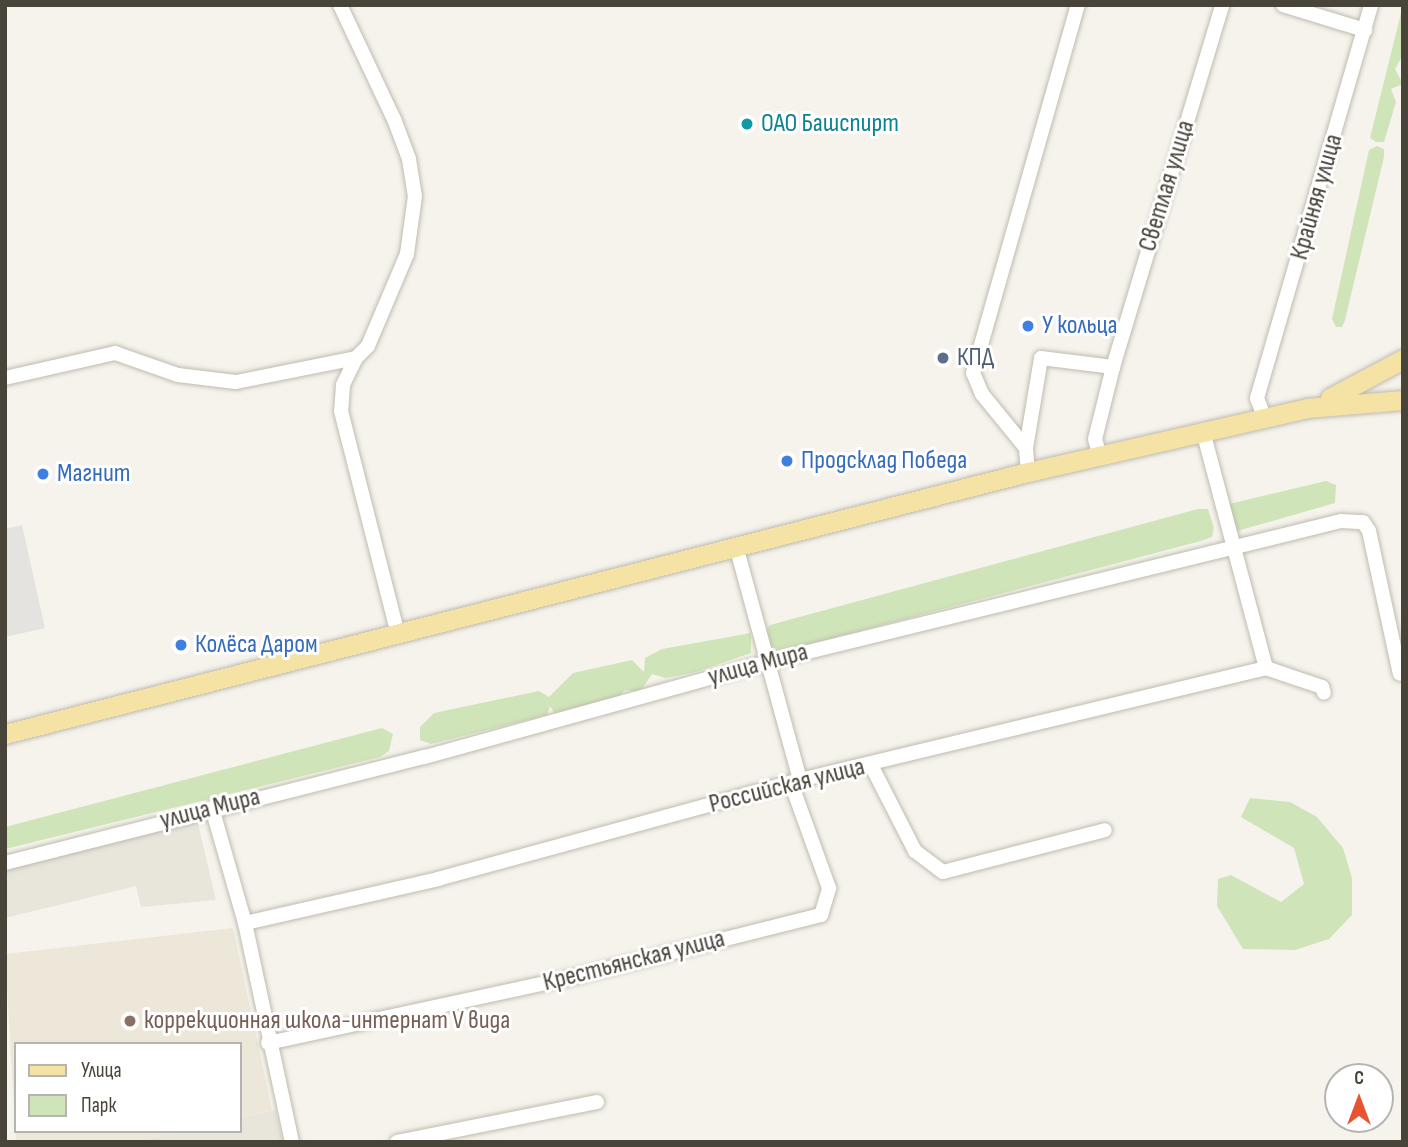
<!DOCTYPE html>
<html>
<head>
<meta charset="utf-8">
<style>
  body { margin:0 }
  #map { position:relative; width:1408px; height:1147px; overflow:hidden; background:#f5f3ec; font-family:"Sofia Sans Condensed",sans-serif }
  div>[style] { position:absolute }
  .residential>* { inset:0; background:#e8e5db }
  .education>* { inset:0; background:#ece7d8 }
  .green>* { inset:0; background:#cfe5b9 }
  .parking>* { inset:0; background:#e4e3e0 }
  .roads { filter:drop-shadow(0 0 2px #c0bbaf) drop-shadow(0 0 2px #c0bbaf) }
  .minor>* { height:14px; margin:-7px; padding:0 7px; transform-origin:7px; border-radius:7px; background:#fff }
  .major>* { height:19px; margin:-9.5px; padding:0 9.5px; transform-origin:9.5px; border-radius:9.5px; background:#f5e2a5 }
  .dots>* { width:19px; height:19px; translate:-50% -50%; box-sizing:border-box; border:4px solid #fff; border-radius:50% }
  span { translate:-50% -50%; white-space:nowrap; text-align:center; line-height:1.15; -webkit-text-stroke:6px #fff; paint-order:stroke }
  .culture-label { font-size:26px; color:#0d838f }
  .left { translate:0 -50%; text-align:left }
  .street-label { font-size:26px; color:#49443a }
  .shop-label { font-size:26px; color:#366cbe }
  .service-label { font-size:26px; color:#4e5e75 }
  .education-label { font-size:26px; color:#785e54 }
  .frame { position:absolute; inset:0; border:7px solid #49443a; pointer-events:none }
  .legend { position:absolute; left:14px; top:1042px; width:228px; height:91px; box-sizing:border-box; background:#fff; border:2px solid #b6b4b0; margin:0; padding:9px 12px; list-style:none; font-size:21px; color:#49443a }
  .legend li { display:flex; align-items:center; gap:14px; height:35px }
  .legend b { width:35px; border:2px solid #b6b4b0 }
  .north { position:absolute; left:1324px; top:1063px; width:70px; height:70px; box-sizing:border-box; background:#fff; border:2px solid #b6b4b0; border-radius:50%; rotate:0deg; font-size:19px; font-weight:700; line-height:28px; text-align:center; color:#49443a }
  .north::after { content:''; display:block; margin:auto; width:24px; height:32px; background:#e65432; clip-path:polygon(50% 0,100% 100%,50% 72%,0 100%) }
</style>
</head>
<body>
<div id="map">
  <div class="residential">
    <i style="clip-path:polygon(197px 820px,216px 900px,141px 907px,136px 886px,5px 918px,5px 866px)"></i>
    <i style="clip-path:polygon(275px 1110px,283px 1142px,133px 1142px,180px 1131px,240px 1131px,240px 1118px)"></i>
  </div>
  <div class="education">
    <i style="clip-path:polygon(233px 928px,272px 1110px,240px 1118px,240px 1044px,16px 1044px,16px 1131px,180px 1131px,133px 1142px,16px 1142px,5px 954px)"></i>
  </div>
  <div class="green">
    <i style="clip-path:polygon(1403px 5px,1403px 55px,1395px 69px,1403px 84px,1391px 89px,1396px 102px,1384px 142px,1376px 142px,1370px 138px)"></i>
    <i style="clip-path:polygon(1377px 146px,1384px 149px,1384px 157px,1345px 320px,1342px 327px,1336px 327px,1332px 319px,1369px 150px)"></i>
    <i style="clip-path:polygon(1326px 481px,1336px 485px,1335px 503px,1234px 532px,1229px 504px)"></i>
    <i style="clip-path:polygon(1198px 509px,1208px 509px,1214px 528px,1212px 537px,1201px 541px,791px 649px,777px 651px,768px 644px,765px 632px,770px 625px)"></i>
    <i style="clip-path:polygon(751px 633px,751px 653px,696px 672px,666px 678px,652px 674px,640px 692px,625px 690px,619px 696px,554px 713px,550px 706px,547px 715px,431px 744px,420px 740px,420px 727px,434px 713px,539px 691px,549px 697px,573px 673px,632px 660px,644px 672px,645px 658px,662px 649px)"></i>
    <i style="clip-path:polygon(382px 728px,393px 734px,389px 751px,380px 757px,5px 849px,5px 827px)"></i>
    <i style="clip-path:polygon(1250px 798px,1290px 802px,1317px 817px,1343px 848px,1352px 878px,1352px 915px,1329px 939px,1295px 950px,1243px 949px,1217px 906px,1218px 879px,1231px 875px,1281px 902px,1304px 884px,1294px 848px,1241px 817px)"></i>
  </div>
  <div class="parking">
    <i style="clip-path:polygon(22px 525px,45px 628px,5px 637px,5px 529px)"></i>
  </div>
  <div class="roads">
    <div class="minor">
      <i style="left:340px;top:5px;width:126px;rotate:64.7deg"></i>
      <i style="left:394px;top:119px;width:43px;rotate:69.4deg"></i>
      <i style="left:409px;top:159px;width:37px;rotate:81deg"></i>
      <i style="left:415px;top:196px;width:59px;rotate:97.9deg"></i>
      <i style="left:407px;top:254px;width:100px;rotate:113deg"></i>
      <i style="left:368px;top:346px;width:17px;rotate:135deg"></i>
      <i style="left:356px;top:358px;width:30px;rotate:116deg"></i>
      <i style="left:343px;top:385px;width:26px;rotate:94deg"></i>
      <i style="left:341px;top:411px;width:231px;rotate:75.7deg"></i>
      <i style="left:1283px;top:5px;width:86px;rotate:17deg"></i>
      <i style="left:1113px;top:367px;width:378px;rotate:-73.2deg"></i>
      <i style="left:5px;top:378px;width:113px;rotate:-12.8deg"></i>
      <i style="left:115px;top:353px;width:67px;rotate:19.2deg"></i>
      <i style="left:178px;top:375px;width:58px;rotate:6.9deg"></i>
      <i style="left:236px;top:382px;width:122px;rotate:-11.3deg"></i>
      <i style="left:1265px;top:419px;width:22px;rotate:-111deg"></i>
      <i style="left:1257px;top:398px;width:409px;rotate:-73.8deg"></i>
      <i style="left:1204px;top:435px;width:241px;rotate:75.1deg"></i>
      <i style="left:1026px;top:448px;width:91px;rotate:-80.5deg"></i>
      <i style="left:1041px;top:358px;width:73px;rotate:7.1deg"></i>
      <i style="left:1113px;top:367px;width:74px;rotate:104deg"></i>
      <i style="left:1095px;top:439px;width:18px;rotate:74deg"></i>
      <i style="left:1028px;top:472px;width:24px;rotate:-95deg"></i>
      <i style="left:1026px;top:448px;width:70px;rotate:-129.2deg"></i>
      <i style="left:982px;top:394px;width:23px;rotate:-113deg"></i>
      <i style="left:973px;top:373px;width:383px;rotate:-74.1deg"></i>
      <i style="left:736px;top:546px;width:243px;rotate:74.7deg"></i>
      <i style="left:871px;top:765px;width:97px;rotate:62.9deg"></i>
      <i style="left:915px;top:851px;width:35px;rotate:37deg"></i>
      <i style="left:943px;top:872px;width:167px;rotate:-14.5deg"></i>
      <i style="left:212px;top:808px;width:120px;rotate:74deg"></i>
      <i style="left:245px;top:923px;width:224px;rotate:77.9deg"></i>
      <i style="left:5px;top:863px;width:433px;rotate:-14.2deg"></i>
      <i style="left:425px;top:757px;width:355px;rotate:-15.5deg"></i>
      <i style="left:767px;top:662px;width:591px;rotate:-13.8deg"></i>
      <i style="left:1341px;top:521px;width:22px;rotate:3deg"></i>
      <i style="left:1363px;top:522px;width:11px;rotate:56deg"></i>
      <i style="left:1369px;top:531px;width:146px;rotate:77.8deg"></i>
      <i style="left:245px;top:923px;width:198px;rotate:-12.8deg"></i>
      <i style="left:438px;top:879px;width:375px;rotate:-15.3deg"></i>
      <i style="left:800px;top:780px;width:479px;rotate:-13.5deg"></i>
      <i style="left:1266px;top:668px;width:59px;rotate:18.7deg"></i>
      <i style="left:1322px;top:687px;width:6px;rotate:72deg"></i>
      <i style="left:268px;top:1043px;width:313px;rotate:-12.2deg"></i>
      <i style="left:574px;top:977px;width:255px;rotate:-14.1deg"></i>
      <i style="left:821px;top:915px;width:28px;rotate:-73deg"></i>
      <i style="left:829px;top:888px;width:112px;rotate:-109.9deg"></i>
      <i style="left:397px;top:1142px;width:204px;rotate:-11.3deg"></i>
    </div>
    <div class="major">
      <i style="left:1330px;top:398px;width:83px;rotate:-28.1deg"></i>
      <i style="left:5px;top:734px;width:1056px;rotate:-14.37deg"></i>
      <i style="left:1028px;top:472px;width:286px;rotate:-12.9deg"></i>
      <i style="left:1307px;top:408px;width:96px;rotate:-4.8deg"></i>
    </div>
  </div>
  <div class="dots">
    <i style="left:747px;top:124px;background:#0f9aa8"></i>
    <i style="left:1028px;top:326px;background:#3f7fe0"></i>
    <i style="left:943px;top:358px;background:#5c6f8a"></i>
    <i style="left:787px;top:461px;background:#3f7fe0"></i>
    <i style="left:43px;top:474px;background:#3f7fe0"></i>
    <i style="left:181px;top:645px;background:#3f7fe0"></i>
    <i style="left:130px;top:1021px;background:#8d6e63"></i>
  </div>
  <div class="culture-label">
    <span class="left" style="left:761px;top:124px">ОАО Башспирт</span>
  </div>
  <div class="street-label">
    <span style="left:1167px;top:186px;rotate:-73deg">Светлая улица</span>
    <span style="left:1317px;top:197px;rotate:-74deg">Крайняя улица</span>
    <span style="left:758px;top:665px;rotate:-15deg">улица Мира</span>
    <span style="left:787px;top:786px;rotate:-14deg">Российская улица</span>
    <span style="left:210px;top:809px;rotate:-14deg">улица Мира</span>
    <span style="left:634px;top:961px;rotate:-14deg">Крестьянская улица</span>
  </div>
  <div class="shop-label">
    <span class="left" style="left:1042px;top:326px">У кольца</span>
    <span class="left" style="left:801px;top:461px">Продсклад Победа</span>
    <span class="left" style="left:57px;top:474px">Магнит</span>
    <span class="left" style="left:195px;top:645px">Колёса Даром</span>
  </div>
  <div class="service-label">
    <span class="left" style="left:957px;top:358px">КПД</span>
  </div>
  <div class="education-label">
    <span class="left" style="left:144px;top:1021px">коррекционная школа-интернат V вида</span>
  </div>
  <div class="frame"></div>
  <ul class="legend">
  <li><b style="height:9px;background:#f5e2a5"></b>Улица</li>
  <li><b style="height:19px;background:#cfe5b9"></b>Парк</li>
  </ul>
  <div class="north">С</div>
</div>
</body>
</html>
